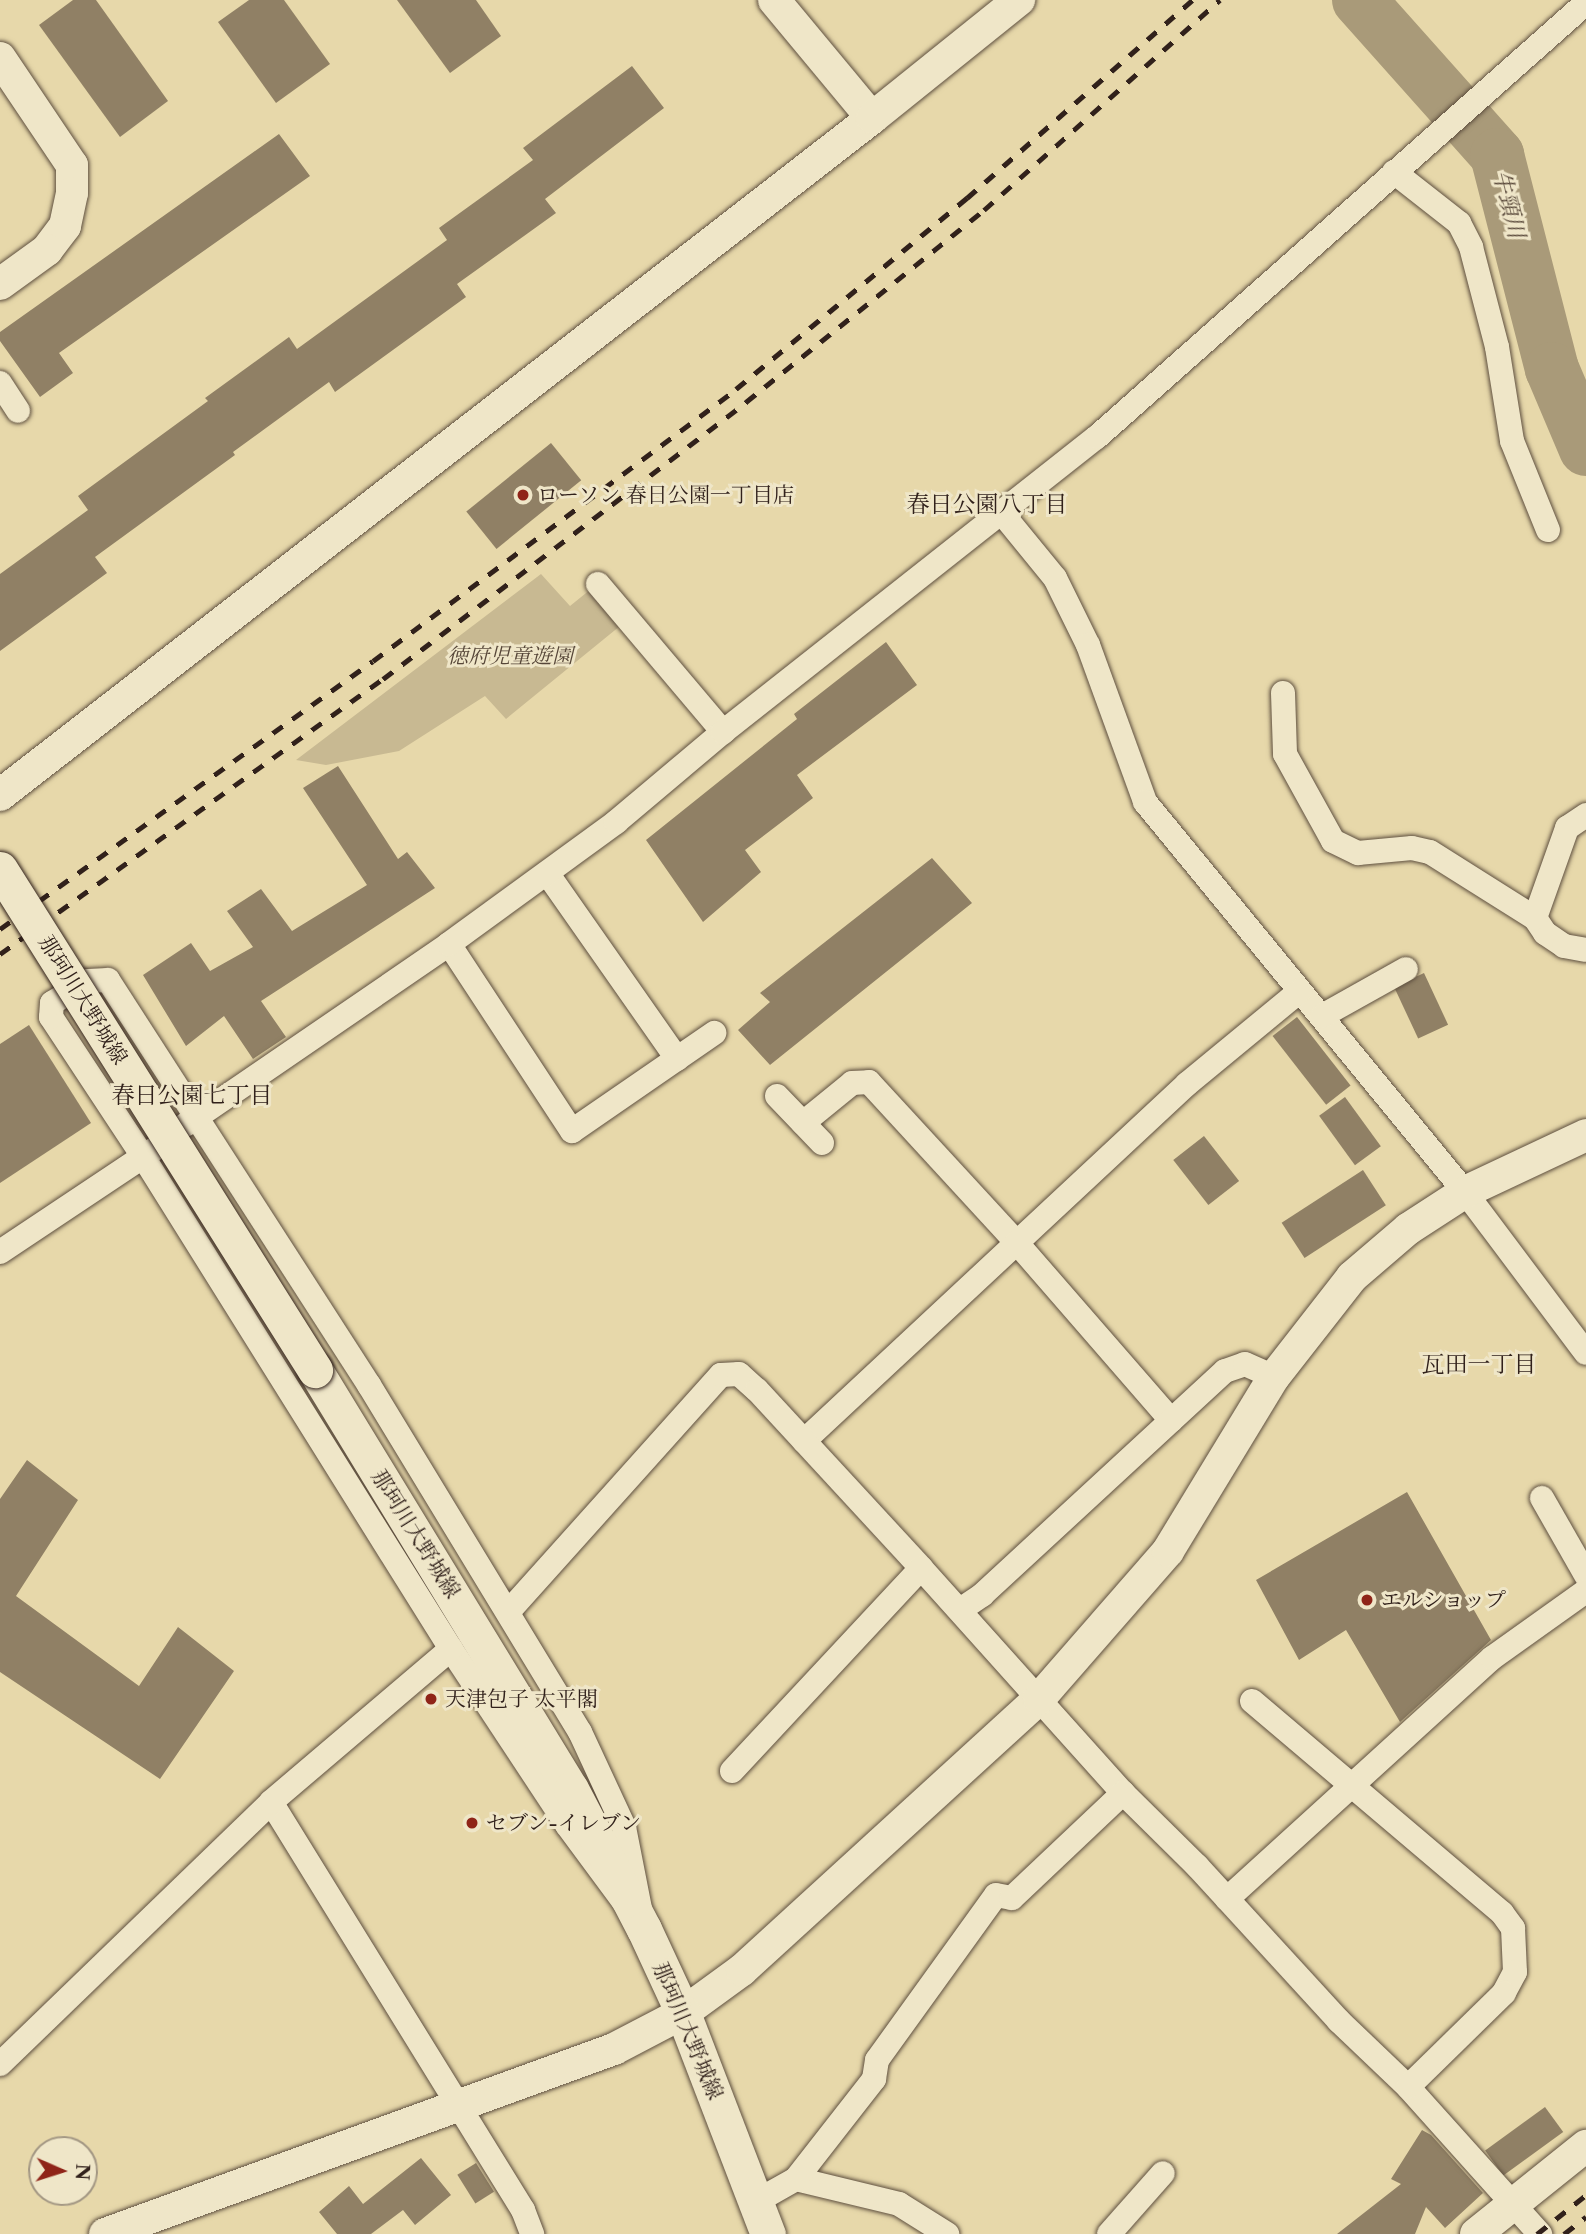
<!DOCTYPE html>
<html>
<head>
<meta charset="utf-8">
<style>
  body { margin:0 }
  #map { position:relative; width:1586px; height:2234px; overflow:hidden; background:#e7d8aa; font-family:"Libre Caslon Text","Noto Serif JP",serif }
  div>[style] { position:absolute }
  .green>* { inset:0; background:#c8b992 }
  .river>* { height:54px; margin:-27px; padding:0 27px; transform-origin:27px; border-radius:27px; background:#a99a79 }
  .building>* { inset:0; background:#908065; transform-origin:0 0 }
  .roads { filter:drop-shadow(0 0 2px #5e4f3f) drop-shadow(0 0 2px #5e4f3f) }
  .minor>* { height:24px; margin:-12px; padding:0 12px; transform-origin:12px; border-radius:12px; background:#efe6c8 }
  .tertiary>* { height:32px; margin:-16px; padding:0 16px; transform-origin:16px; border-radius:16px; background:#efe6c8 }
  .secondary>* { height:35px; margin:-17.5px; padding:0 17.5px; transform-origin:17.5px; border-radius:17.5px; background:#efe6c8 }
  .rail>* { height:5px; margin-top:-2.5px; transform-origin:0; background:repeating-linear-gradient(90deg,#31211b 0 12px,transparent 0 24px) }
  .bridges { filter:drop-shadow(0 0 2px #31211b) drop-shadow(0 0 2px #31211b) }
  .secondary-bridge>* { height:35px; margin:-17.5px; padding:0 17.5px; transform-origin:17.5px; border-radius:17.5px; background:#efe6c8 }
  .dots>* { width:19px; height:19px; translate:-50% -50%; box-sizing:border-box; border:4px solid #efe6c8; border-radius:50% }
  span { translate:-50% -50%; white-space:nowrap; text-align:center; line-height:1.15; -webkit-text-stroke:6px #efe6c8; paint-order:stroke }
  .poi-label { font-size:21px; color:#31211b }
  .left { translate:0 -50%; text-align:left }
  .park-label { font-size:21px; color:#574739; font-style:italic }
  .street-label { font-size:21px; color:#31211b }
  .water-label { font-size:23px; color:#5b4b3c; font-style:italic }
  .neighbourhood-label { font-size:23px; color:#31211b }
  .north { position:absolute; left:28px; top:2136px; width:70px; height:70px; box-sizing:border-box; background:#efe6c8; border:2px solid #a39783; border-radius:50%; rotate:93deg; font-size:19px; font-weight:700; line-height:28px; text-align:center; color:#31211b }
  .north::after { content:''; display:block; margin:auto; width:24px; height:32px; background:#8f2418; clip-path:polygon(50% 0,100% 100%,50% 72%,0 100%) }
</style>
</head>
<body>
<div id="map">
  <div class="green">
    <i style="clip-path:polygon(541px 574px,570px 606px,591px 589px,620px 626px,506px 719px,485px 696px,399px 751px,326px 765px,296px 760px)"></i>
  </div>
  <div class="river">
    <i style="left:1359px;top:0;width:208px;rotate:48.3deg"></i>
    <i style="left:1497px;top:155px;width:221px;rotate:75.6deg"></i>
    <i style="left:1552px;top:369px;width:87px;rotate:67deg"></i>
  </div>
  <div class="building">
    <i style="clip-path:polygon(73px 0,96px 0,168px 101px,120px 137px,39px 25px)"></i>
    <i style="clip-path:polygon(249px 0,284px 0,330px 64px,276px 103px,218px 22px)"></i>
    <i style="clip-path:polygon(397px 0,476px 0,501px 36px,450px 73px)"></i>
    <i style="clip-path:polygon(632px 66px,664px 108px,545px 199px,556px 213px,457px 284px,466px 297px,335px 392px,329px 382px,233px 452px,235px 455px,95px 557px,107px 573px,0 651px,0 574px,88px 510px,78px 496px,208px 401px,205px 398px,289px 337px,297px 349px,447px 240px,439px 228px,533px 160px,523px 148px)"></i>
    <i style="clip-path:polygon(279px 134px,310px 176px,59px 353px,73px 373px,40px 397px,0 341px,0 332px)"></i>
    <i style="left:551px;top:443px;width:48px;height:109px;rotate:51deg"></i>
    <i style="clip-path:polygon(886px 642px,917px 685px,797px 775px,813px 798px,745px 850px,761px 872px,703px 922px,646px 840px,797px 719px,794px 714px)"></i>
    <i style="clip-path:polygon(338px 766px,398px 859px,407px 852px,435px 888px,261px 1001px,286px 1037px,253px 1059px,224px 1016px,186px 1046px,143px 975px,191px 943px,210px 971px,253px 947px,227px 911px,261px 889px,292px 931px,367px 885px,303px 788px)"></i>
    <i style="clip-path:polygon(932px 858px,972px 903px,770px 1065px,738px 1030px,770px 1002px,760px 993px)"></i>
    <i style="left:1424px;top:973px;width:57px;height:33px;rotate:65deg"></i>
    <i style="left:1297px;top:1017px;width:87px;height:31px;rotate:52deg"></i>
    <i style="clip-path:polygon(29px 1025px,91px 1123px,0 1183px,0 1044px)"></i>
    <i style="left:1345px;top:1097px;width:61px;height:32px;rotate:54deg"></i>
    <i style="left:1204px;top:1136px;width:57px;height:39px;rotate:52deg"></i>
    <i style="left:1363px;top:1170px;width:42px;height:97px;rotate:57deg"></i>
    <i style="clip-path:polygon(27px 1460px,78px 1500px,16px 1596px,139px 1686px,178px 1627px,234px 1671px,160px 1779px,0 1672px,0 1499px)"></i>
    <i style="clip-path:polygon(1407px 1492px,1491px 1640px,1400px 1722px,1346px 1630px,1299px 1660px,1256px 1580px)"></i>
    <i style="left:1545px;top:2107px;width:31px;height:74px;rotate:54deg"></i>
    <i style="clip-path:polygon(1422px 2130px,1431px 2135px,1483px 2193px,1445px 2228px,1426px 2207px,1415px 2234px,1337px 2234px,1401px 2184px,1391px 2179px)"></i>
    <i style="clip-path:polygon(421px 2158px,451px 2195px,415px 2225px,403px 2210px,371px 2234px,337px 2234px,319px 2212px,349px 2186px,363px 2204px)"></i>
    <i style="left:476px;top:2163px;width:34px;height:22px;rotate:58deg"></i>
  </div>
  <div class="roads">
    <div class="minor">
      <i style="left:1394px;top:172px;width:83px;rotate:38.1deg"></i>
      <i style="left:1459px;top:223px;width:27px;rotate:63deg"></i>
      <i style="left:1471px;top:247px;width:103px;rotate:75.4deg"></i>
      <i style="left:1497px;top:347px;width:95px;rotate:80.9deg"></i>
      <i style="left:1512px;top:441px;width:96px;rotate:68deg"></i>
      <i style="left:0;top:383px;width:33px;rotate:57deg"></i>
      <i style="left:1001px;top:512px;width:85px;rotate:50.7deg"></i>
      <i style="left:1055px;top:578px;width:75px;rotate:63.8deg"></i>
      <i style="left:1088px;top:645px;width:167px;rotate:70deg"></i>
      <i style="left:1145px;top:802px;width:504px;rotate:50.63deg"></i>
      <i style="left:1465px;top:1192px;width:201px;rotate:53.1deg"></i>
      <i style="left:598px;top:584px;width:194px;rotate:49.8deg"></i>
      <i style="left:1283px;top:693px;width:61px;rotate:88.1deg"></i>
      <i style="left:1285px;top:754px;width:99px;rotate:61.1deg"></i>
      <i style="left:1333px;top:841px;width:28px;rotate:26deg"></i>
      <i style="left:1358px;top:853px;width:54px;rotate:-5.3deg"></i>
      <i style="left:1412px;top:848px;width:18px;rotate:13deg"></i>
      <i style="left:1430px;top:852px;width:124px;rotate:32.2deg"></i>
      <i style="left:1535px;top:918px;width:18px;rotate:56deg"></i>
      <i style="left:1545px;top:933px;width:23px;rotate:34deg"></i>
      <i style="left:1564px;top:946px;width:22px;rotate:10deg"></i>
      <i style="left:547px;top:873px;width:227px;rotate:55deg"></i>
      <i style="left:1535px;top:918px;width:96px;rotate:-70.4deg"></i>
      <i style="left:1567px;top:828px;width:23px;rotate:-34deg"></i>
      <i style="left:449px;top:944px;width:224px;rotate:56.7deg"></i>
      <i style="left:572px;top:1131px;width:173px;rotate:-34.6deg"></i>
      <i style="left:108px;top:980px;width:482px;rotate:57.2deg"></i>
      <i style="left:369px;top:1385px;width:406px;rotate:58.7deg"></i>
      <i style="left:580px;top:1732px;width:105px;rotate:65.1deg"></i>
      <i style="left:624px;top:1827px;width:104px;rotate:78.9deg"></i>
      <i style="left:644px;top:1929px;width:129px;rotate:-126.5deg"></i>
      <i style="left:567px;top:1825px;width:211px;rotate:-123.4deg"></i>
      <i style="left:451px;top:1649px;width:579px;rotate:-122.02deg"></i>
      <i style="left:144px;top:1158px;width:169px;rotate:-123.4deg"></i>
      <i style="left:51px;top:1017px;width:14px;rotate:-86deg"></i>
      <i style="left:52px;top:1003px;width:42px;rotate:-31.4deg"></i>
      <i style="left:88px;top:981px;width:20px;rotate:-3deg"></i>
      <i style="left:1322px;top:1016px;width:96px;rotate:-29.2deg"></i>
      <i style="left:777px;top:1096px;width:65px;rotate:46.2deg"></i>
      <i style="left:803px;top:1123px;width:63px;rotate:-39.2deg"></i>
      <i style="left:852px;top:1083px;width:17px;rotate:-3deg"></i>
      <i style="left:869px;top:1082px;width:219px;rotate:47.4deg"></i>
      <i style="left:1017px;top:1243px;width:235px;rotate:49deg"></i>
      <i style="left:185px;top:1125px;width:320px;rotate:-34.4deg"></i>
      <i style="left:449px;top:944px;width:207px;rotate:-36.1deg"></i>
      <i style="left:616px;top:822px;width:140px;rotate:-40.1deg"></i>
      <i style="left:723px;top:732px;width:476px;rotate:-38.3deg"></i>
      <i style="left:1097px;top:437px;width:654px;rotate:-41.59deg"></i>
      <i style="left:0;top:1252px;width:187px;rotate:-33.7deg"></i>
      <i style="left:804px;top:1441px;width:524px;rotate:-42.99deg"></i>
      <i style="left:1187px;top:1084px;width:146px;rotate:-39.5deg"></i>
      <i style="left:1542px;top:1498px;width:89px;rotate:60.3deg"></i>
      <i style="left:960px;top:1610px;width:27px;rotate:-34deg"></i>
      <i style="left:982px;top:1595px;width:330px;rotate:-42.7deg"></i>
      <i style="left:1225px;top:1371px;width:21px;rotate:-19deg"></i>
      <i style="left:1245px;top:1364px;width:32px;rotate:24deg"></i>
      <i style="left:509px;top:1611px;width:317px;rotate:-48.1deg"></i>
      <i style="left:721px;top:1375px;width:18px;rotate:-3deg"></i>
      <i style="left:739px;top:1374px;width:24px;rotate:42deg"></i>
      <i style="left:757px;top:1390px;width:242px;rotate:47.3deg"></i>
      <i style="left:921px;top:1568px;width:302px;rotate:48.1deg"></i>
      <i style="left:1123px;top:1793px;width:104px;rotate:44.6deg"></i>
      <i style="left:1197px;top:1866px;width:210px;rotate:47.5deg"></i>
      <i style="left:1339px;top:2021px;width:95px;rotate:43.7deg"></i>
      <i style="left:1408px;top:2087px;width:198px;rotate:48.1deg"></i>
      <i style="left:1252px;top:1701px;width:328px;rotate:40.3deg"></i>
      <i style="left:1502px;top:1913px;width:19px;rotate:54deg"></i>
      <i style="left:1513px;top:1928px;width:44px;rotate:87.4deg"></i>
      <i style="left:1515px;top:1972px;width:24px;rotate:118deg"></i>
      <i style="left:1504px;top:1993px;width:134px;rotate:135.6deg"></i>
      <i style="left:732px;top:1771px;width:277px;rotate:-47deg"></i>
      <i style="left:271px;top:1802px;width:480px;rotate:58.3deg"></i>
      <i style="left:523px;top:2210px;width:26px;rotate:69deg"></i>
      <i style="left:1227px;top:1899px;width:358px;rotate:-42.3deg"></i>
      <i style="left:1492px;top:1658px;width:115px;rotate:-35.5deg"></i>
      <i style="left:0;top:2064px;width:377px;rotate:-44deg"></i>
      <i style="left:271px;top:1802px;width:236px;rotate:-40.4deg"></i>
      <i style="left:796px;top:2179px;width:106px;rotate:13.6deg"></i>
      <i style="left:899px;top:2204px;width:57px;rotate:32deg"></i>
      <i style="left:757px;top:2201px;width:45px;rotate:-29.4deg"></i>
      <i style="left:796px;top:2179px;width:127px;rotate:-52deg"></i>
      <i style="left:874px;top:2079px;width:19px;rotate:-81deg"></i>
      <i style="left:877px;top:2060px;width:203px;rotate:-54.2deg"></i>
      <i style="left:996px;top:1895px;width:16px;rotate:11deg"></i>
      <i style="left:1012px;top:1898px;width:153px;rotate:-43.4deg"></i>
      <i style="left:1109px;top:2234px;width:81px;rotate:-48.5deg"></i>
    </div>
    <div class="tertiary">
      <i style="left:774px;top:0;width:153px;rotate:50.3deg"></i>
      <i style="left:0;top:58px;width:129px;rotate:56.1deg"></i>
      <i style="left:72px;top:165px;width:28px;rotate:90deg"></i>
      <i style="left:72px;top:193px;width:34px;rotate:102deg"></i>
      <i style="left:65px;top:226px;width:30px;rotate:127deg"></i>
      <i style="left:47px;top:250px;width:58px;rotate:144.1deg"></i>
      <i style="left:0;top:795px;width:1104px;rotate:-37.82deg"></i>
      <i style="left:872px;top:118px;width:189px;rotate:-38.8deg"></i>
      <i style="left:105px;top:2234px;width:542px;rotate:-19.97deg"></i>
      <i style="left:614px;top:2049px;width:78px;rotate:-27.6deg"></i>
      <i style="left:683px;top:2013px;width:73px;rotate:-36.1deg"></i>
      <i style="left:742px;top:1970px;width:402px;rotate:-42.4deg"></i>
      <i style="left:1039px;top:1699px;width:196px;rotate:-48.9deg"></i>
      <i style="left:1168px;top:1551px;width:204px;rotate:-58.7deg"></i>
      <i style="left:1274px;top:1377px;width:127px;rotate:-52deg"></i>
      <i style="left:1352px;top:1277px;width:74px;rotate:-40.6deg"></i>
      <i style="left:1408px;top:1229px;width:68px;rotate:-33deg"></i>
      <i style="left:1465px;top:1192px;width:134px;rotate:-25.2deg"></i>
      <i style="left:1476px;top:2234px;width:141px;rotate:-38.7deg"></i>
    </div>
    <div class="secondary">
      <i style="left:315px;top:1370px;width:491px;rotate:58.6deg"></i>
      <i style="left:571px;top:1789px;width:158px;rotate:62.5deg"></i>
      <i style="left:644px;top:1929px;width:93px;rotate:65.1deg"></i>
      <i style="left:683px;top:2013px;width:237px;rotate:69deg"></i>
    </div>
  </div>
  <div class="rail">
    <i style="left:0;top:929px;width:459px;rotate:-35.7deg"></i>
    <i style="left:373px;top:661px;width:454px;rotate:-36.8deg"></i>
    <i style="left:736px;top:389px;width:300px;rotate:-39.6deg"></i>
    <i style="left:967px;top:198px;width:300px;rotate:-41.3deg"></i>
    <i style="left:0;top:954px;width:472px;rotate:-35.7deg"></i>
    <i style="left:383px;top:679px;width:457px;rotate:-37.3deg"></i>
    <i style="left:746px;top:402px;width:306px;rotate:-38.9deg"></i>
    <i style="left:984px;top:210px;width:316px;rotate:-41.7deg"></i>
    <i style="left:1537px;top:2234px;width:63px;rotate:-38.5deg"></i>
    <i style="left:1564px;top:2234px;width:28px;rotate:-38deg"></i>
  </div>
  <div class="bridges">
    <div class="secondary-bridge">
      <i style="left:0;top:869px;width:592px;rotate:57.84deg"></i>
    </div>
  </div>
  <div class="dots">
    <i style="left:523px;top:495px;background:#8f2418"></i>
    <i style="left:1367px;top:1600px;background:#8f2418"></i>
    <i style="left:431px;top:1699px;background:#8f2418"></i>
    <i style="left:472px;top:1823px;background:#8f2418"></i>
  </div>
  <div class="poi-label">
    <span class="left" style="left:537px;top:495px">ローソン 春日公園一丁目店</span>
    <span class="left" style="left:1381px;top:1600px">エルショップ</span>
    <span class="left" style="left:445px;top:1699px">天津包子 太平閣</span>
    <span class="left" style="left:486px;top:1823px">セブン-イレブン</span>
  </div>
  <div class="park-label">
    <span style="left:510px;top:656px">徳府児童遊園</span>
  </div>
  <div class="street-label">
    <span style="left:83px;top:1000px;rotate:58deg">那珂川大野城線</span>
    <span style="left:416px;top:1534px;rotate:58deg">那珂川大野城線</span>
    <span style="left:688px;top:2031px;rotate:67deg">那珂川大野城線</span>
  </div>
  <div class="water-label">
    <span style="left:1509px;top:204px;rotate:76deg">牛頸川</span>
  </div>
  <div class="neighbourhood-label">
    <span style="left:987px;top:504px">春日公園八丁目</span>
    <span style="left:192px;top:1095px">春日公園七丁目</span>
    <span style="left:1479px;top:1364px">瓦田一丁目</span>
  </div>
  <div class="north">N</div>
</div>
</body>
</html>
